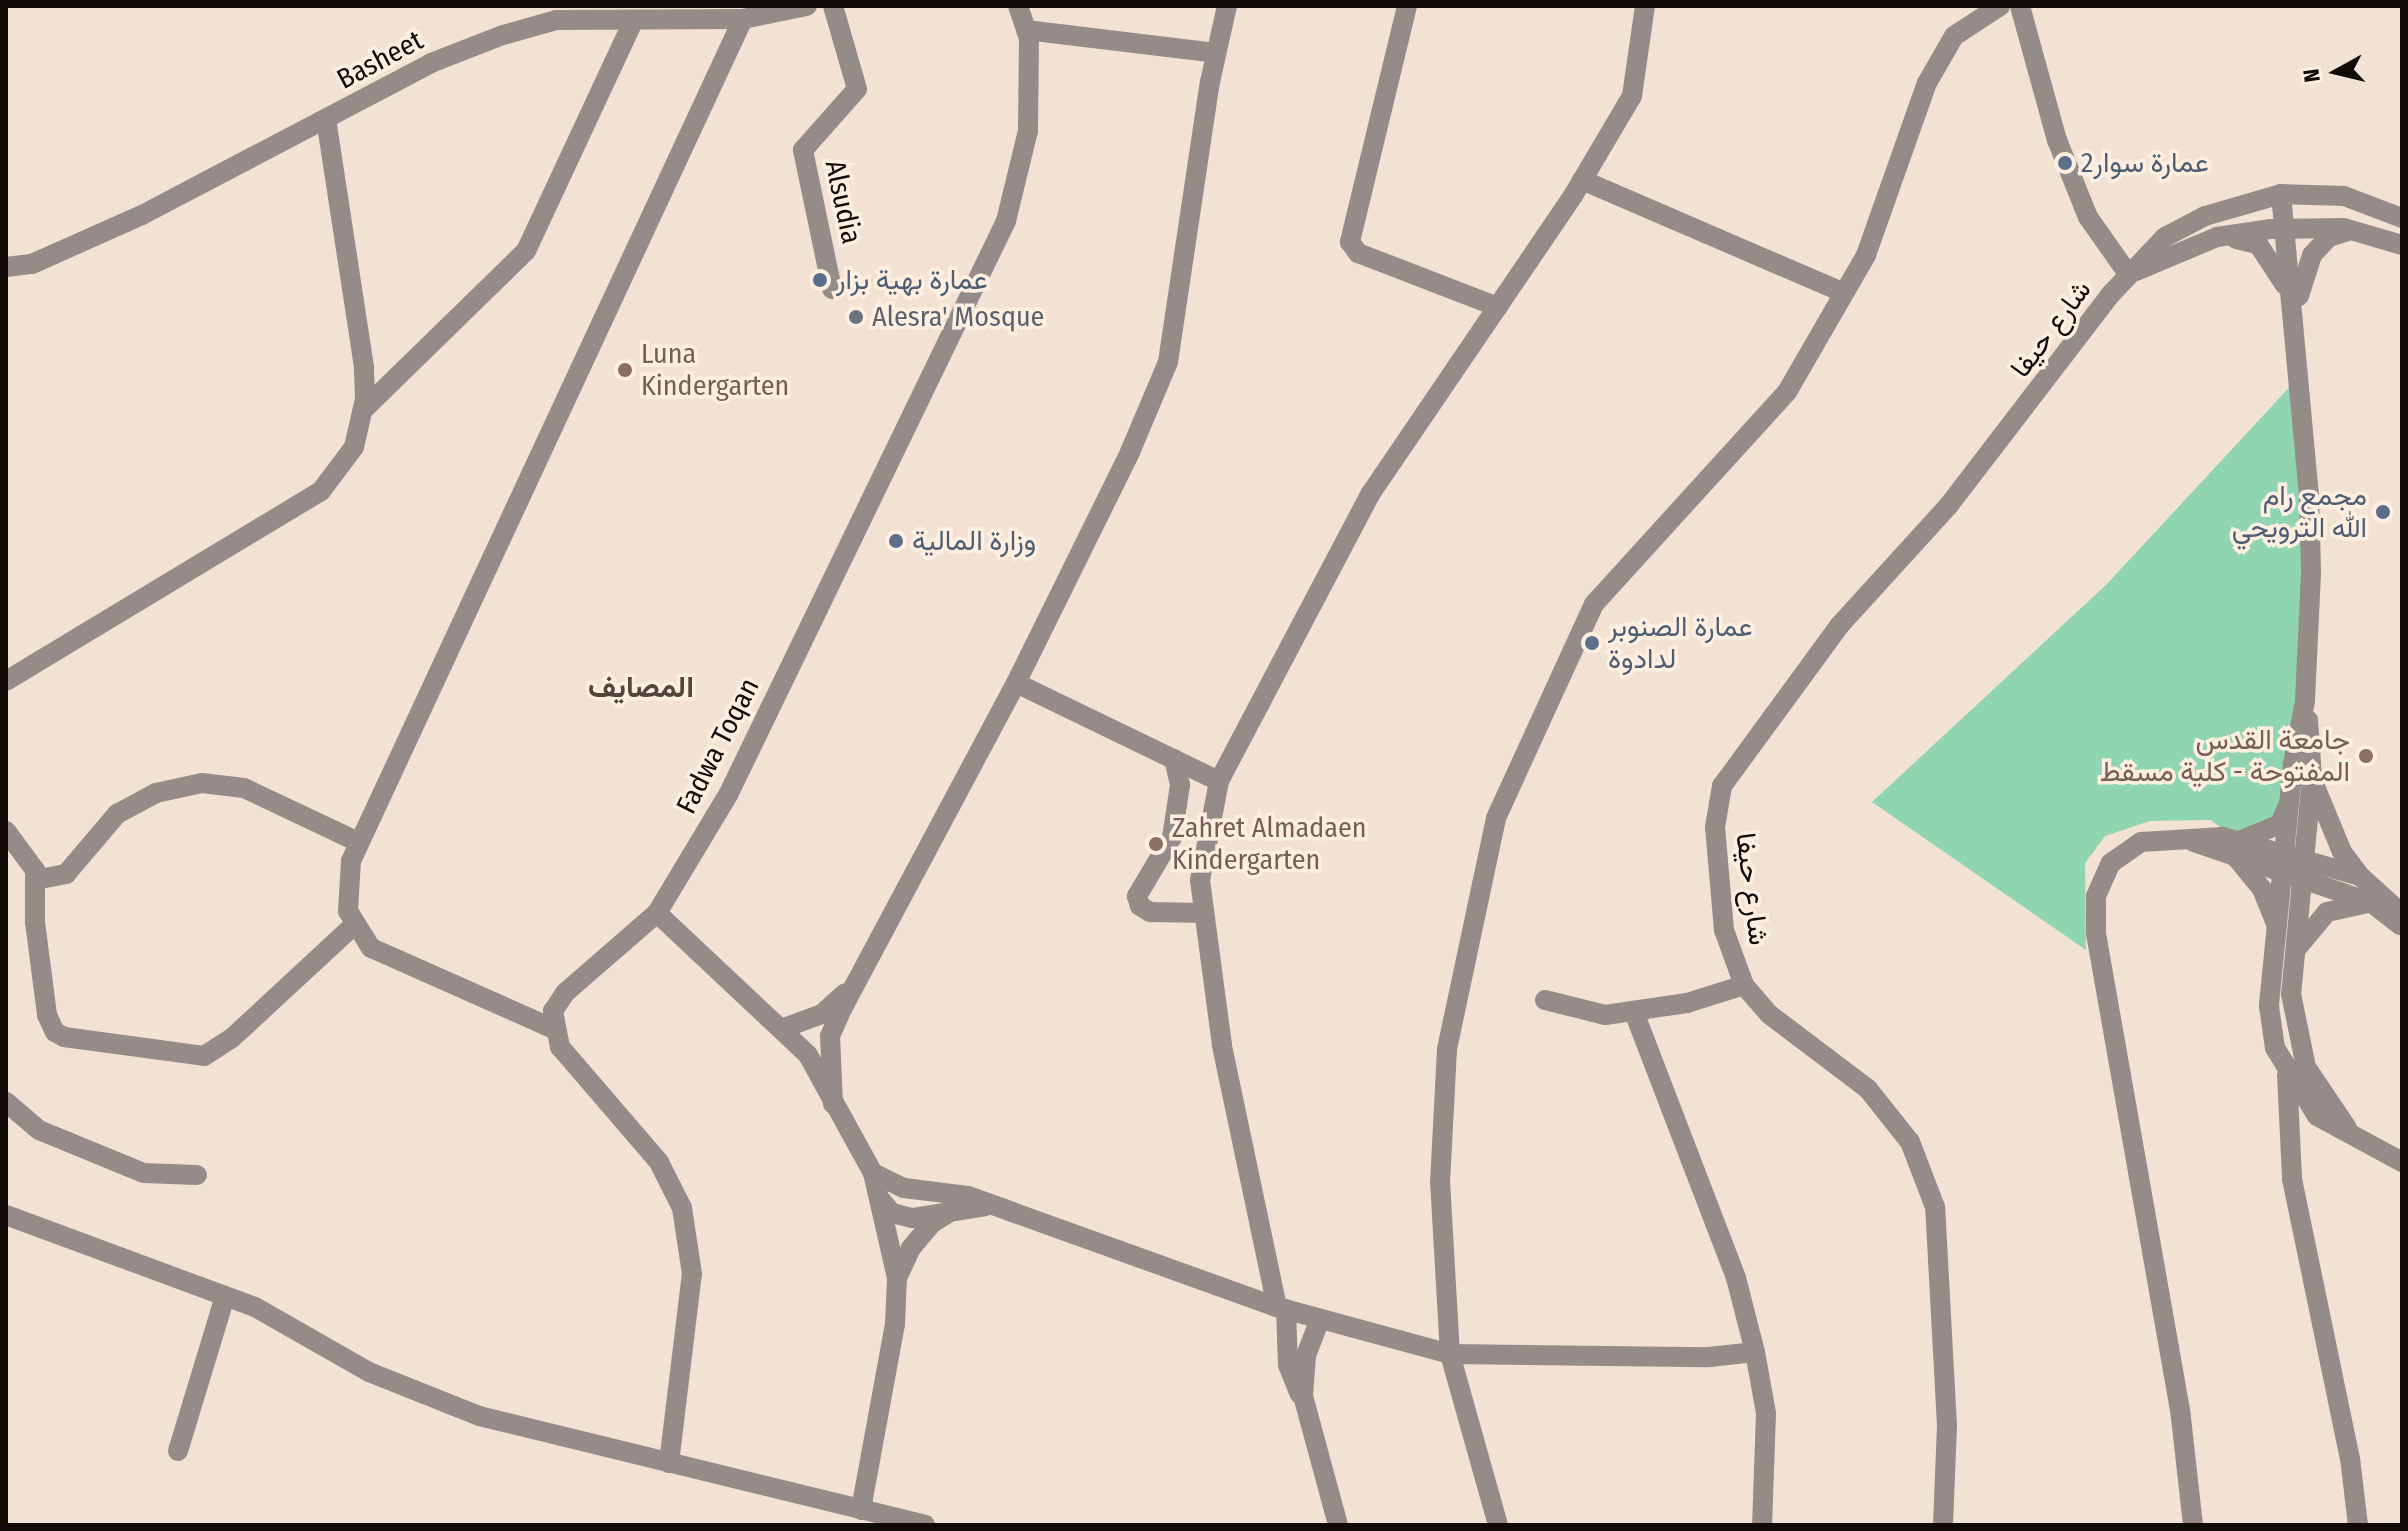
<!DOCTYPE html>
<html>
<head>
<meta charset="utf-8">
<style>
  body { margin:0 }
  #map { position:relative; width:2408px; height:1531px; overflow:hidden; background:#f1e2d4; font-family:"Fira Sans Condensed",Vazirmatn,sans-serif }
  div>[style] { position:absolute }
  .green>* { inset:0; background:#90d5b2 }
  .minor>* { height:20px; margin:-10px; padding:0 10px; transform-origin:10px; border-radius:10px; background:#958c89 }
  .dots>* { width:22px; height:22px; translate:-50% -50%; box-sizing:border-box; border:4px solid #ffefe1; border-radius:50% }
  span { translate:-50% -50%; white-space:nowrap; text-align:center; line-height:1.15; -webkit-text-stroke:7px #ffefe1; paint-order:stroke }
  .street-label { font-size:28px; color:#0f0a06 }
  .service-label { font-size:28px; color:#4e5e75 }
  .left { translate:0 -50%; text-align:left }
  .right { translate:-100% -50%; text-align:right }
  .worship-label { font-size:28px; color:#5b616d }
  .education-label { font-size:28px; color:#785e54 }
  .neighbourhood-label { font-size:30px; color:#52453a; font-weight:700 }
  .frame { position:absolute; inset:0; border:8px solid #0f0a06; pointer-events:none }
  .north { position:absolute; left:2296px; top:32px; width:80px; height:80px; -webkit-text-stroke:6px #ffefe1; paint-order:stroke; rotate:262deg; font-size:22px; font-weight:700; line-height:32px; text-align:center; color:#0f0a06 }
  .north::after { content:''; display:block; margin:auto; width:28px; height:36px; background:#0f0a06; clip-path:polygon(50% 0,100% 100%,50% 72%,0 100%) }
</style>
</head>
<body>
<div id="map">
  <div class="green">
    <i style="clip-path:polygon(2299px 377px,2310px 529px,2291px 800px,2252px 839px,2238px 841px,2211px 820px,2150px 821px,2105px 836px,2085px 863px,2086px 950px,1872px 802px,2106px 585px)"></i>
  </div>
  <div class="minor">
    <i style="left:1407px;top:6px;width:243px;rotate:103.6deg"></i>
    <i style="left:1350px;top:242px;width:14px;rotate:54deg"></i>
    <i style="left:1358px;top:253px;width:150px;rotate:21.1deg"></i>
    <i style="left:2020px;top:6px;width:139px;rotate:74.6deg"></i>
    <i style="left:2057px;top:140px;width:83px;rotate:68.1deg"></i>
    <i style="left:2088px;top:217px;width:70px;rotate:54.9deg"></i>
    <i style="left:1026px;top:30px;width:191px;rotate:6.9deg"></i>
    <i style="left:1582px;top:180px;width:283px;rotate:23.3deg"></i>
    <i style="left:2281px;top:194px;width:302px;rotate:84.7deg"></i>
    <i style="left:2309px;top:495px;width:78px;rotate:88.5deg"></i>
    <i style="left:2311px;top:573px;width:128px;rotate:92.7deg"></i>
    <i style="left:2305px;top:701px;width:64px;rotate:100.8deg"></i>
    <i style="left:2293px;top:764px;width:243px;rotate:95.7deg"></i>
    <i style="left:2269px;top:1006px;width:42px;rotate:81.9deg"></i>
    <i style="left:2275px;top:1048px;width:80px;rotate:58.3deg"></i>
    <i style="left:2317px;top:1116px;width:97px;rotate:28.4deg"></i>
    <i style="left:2236px;top:239px;width:23px;rotate:13deg"></i>
    <i style="left:2258px;top:244px;width:49px;rotate:56.6deg"></i>
    <i style="left:6px;top:267px;width:26px;rotate:-7deg"></i>
    <i style="left:32px;top:264px;width:120px;rotate:-24deg"></i>
    <i style="left:142px;top:215px;width:327px;rotate:-27.7deg"></i>
    <i style="left:431px;top:63px;width:77px;rotate:-21.3deg"></i>
    <i style="left:503px;top:35px;width:55px;rotate:-15.8deg"></i>
    <i style="left:556px;top:20px;width:187px;rotate:-0.3deg"></i>
    <i style="left:743px;top:19px;width:65px;rotate:-11.5deg"></i>
    <i style="left:2136px;top:271px;width:88px;rotate:-22.8deg"></i>
    <i style="left:2217px;top:237px;width:55px;rotate:-8.4deg"></i>
    <i style="left:2271px;top:229px;width:73px;rotate:-0.8deg"></i>
    <i style="left:2344px;top:228px;width:60px;rotate:16.3deg"></i>
    <i style="left:832px;top:289px;width:142px;rotate:-101.8deg"></i>
    <i style="left:803px;top:150px;width:81px;rotate:-48.5deg"></i>
    <i style="left:857px;top:89px;width:86px;rotate:-106.1deg"></i>
    <i style="left:2299px;top:296px;width:43px;rotate:-72.4deg"></i>
    <i style="left:2312px;top:255px;width:25px;rotate:-47deg"></i>
    <i style="left:2329px;top:237px;width:19px;rotate:-18deg"></i>
    <i style="left:364px;top:409px;width:226px;rotate:-44.3deg"></i>
    <i style="left:526px;top:251px;width:253px;rotate:-65deg"></i>
    <i style="left:6px;top:681px;width:368px;rotate:-31.1deg"></i>
    <i style="left:321px;top:491px;width:55px;rotate:-53.1deg"></i>
    <i style="left:354px;top:447px;width:49px;rotate:-77.1deg"></i>
    <i style="left:365px;top:399px;width:32px;rotate:-92deg"></i>
    <i style="left:364px;top:367px;width:250px;rotate:-98.7deg"></i>
    <i style="left:1016px;top:683px;width:225px;rotate:25.8deg"></i>
    <i style="left:2308px;top:720px;width:57px;rotate:86deg"></i>
    <i style="left:2312px;top:777px;width:218px;rotate:95.5deg"></i>
    <i style="left:2291px;top:994px;width:75px;rotate:78.4deg"></i>
    <i style="left:2306px;top:1067px;width:73px;rotate:56.1deg"></i>
    <i style="left:1174px;top:759px;width:27px;rotate:77deg"></i>
    <i style="left:1180px;top:785px;width:53px;rotate:98.7deg"></i>
    <i style="left:1172px;top:837px;width:69px;rotate:120.7deg"></i>
    <i style="left:1137px;top:896px;width:10px;rotate:73deg"></i>
    <i style="left:1140px;top:906px;width:12px;rotate:31deg"></i>
    <i style="left:1150px;top:912px;width:54px;rotate:1.1deg"></i>
    <i style="left:2314px;top:784px;width:74px;rotate:67.6deg"></i>
    <i style="left:2342px;top:852px;width:30px;rotate:53deg"></i>
    <i style="left:6px;top:831px;width:49px;rotate:53.4deg"></i>
    <i style="left:35px;top:870px;width:52px;rotate:90deg"></i>
    <i style="left:35px;top:922px;width:94px;rotate:82.6deg"></i>
    <i style="left:47px;top:1015px;width:19px;rotate:65deg"></i>
    <i style="left:55px;top:1032px;width:10px;rotate:29deg"></i>
    <i style="left:64px;top:1037px;width:141px;rotate:7.7deg"></i>
    <i style="left:204px;top:1056px;width:33px;rotate:-33deg"></i>
    <i style="left:232px;top:1038px;width:165px;rotate:-42.8deg"></i>
    <i style="left:2242px;top:840px;width:41px;rotate:-22.8deg"></i>
    <i style="left:2280px;top:824px;width:23px;rotate:-67deg"></i>
    <i style="left:2194px;top:842px;width:188px;rotate:18.9deg"></i>
    <i style="left:2372px;top:903px;width:36px;rotate:38deg"></i>
    <i style="left:2235px;top:856px;width:43px;rotate:50.7deg"></i>
    <i style="left:2262px;top:889px;width:37px;rotate:68deg"></i>
    <i style="left:35px;top:880px;width:32px;rotate:-11deg"></i>
    <i style="left:66px;top:874px;width:79px;rotate:-49.6deg"></i>
    <i style="left:117px;top:814px;width:44px;rotate:-28.3deg"></i>
    <i style="left:156px;top:793px;width:47px;rotate:-12.3deg"></i>
    <i style="left:202px;top:783px;width:42px;rotate:6.8deg"></i>
    <i style="left:244px;top:788px;width:126px;rotate:25.3deg"></i>
    <i style="left:657px;top:913px;width:207px;rotate:43.2deg"></i>
    <i style="left:808px;top:1055px;width:135px;rotate:61.2deg"></i>
    <i style="left:873px;top:1173px;width:108px;rotate:77.1deg"></i>
    <i style="left:897px;top:1278px;width:46px;rotate:92.5deg"></i>
    <i style="left:895px;top:1324px;width:189px;rotate:100.4deg"></i>
    <i style="left:2298px;top:947px;width:45px;rotate:-50.4deg"></i>
    <i style="left:2327px;top:912px;width:42px;rotate:-12.4deg"></i>
    <i style="left:1545px;top:1000px;width:62px;rotate:14deg"></i>
    <i style="left:1605px;top:1015px;width:83px;rotate:-8.3deg"></i>
    <i style="left:1687px;top:1003px;width:60px;rotate:-17.5deg"></i>
    <i style="left:1634px;top:1012px;width:285px;rotate:69deg"></i>
    <i style="left:1736px;top:1278px;width:76px;rotate:75.6deg"></i>
    <i style="left:1755px;top:1352px;width:62px;rotate:79.8deg"></i>
    <i style="left:1766px;top:1413px;width:112px;rotate:92deg"></i>
    <i style="left:554px;top:1029px;width:200px;rotate:-156.1deg"></i>
    <i style="left:371px;top:948px;width:44px;rotate:-121.9deg"></i>
    <i style="left:348px;top:911px;width:50px;rotate:-86.6deg"></i>
    <i style="left:351px;top:861px;width:929px;rotate:-65.04deg"></i>
    <i style="left:781px;top:1029px;width:44px;rotate:-20.1deg"></i>
    <i style="left:822px;top:1014px;width:31px;rotate:-42deg"></i>
    <i style="left:2287px;top:1075px;width:104px;rotate:87.2deg"></i>
    <i style="left:2292px;top:1179px;width:285px;rotate:78.3deg"></i>
    <i style="left:2350px;top:1458px;width:67px;rotate:83.2deg"></i>
    <i style="left:6px;top:1102px;width:43px;rotate:40.3deg"></i>
    <i style="left:39px;top:1130px;width:113px;rotate:22.3deg"></i>
    <i style="left:144px;top:1173px;width:53px;rotate:2.2deg"></i>
    <i style="left:833px;top:1104px;width:68px;rotate:-92.5deg"></i>
    <i style="left:830px;top:1036px;width:32px;rotate:-66deg"></i>
    <i style="left:843px;top:1007px;width:367px;rotate:-61.9deg"></i>
    <i style="left:1016px;top:683px;width:258px;rotate:-63.7deg"></i>
    <i style="left:1130px;top:452px;width:98px;rotate:-67.1deg"></i>
    <i style="left:1168px;top:362px;width:283px;rotate:-81.5deg"></i>
    <i style="left:1210px;top:82px;width:78px;rotate:-77.4deg"></i>
    <i style="left:873px;top:1173px;width:34px;rotate:26deg"></i>
    <i style="left:904px;top:1188px;width:64px;rotate:7.1deg"></i>
    <i style="left:968px;top:1196px;width:328px;rotate:19.8deg"></i>
    <i style="left:1277px;top:1307px;width:179px;rotate:15.2deg"></i>
    <i style="left:1450px;top:1354px;width:259px;rotate:0.7deg"></i>
    <i style="left:1709px;top:1357px;width:46px;rotate:-6.2deg"></i>
    <i style="left:879px;top:1198px;width:20px;rotate:49deg"></i>
    <i style="left:892px;top:1213px;width:21px;rotate:14deg"></i>
    <i style="left:912px;top:1218px;width:75px;rotate:-9.2deg"></i>
    <i style="left:6px;top:1215px;width:265px;rotate:20.3deg"></i>
    <i style="left:255px;top:1307px;width:131px;rotate:29.7deg"></i>
    <i style="left:369px;top:1372px;width:118px;rotate:21.8deg"></i>
    <i style="left:479px;top:1416px;width:459px;rotate:13.7deg"></i>
    <i style="left:897px;top:1278px;width:33px;rotate:-65deg"></i>
    <i style="left:911px;top:1248px;width:33px;rotate:-50deg"></i>
    <i style="left:932px;top:1223px;width:17px;rotate:-31deg"></i>
    <i style="left:1277px;top:1307px;width:268px;rotate:-101.9deg"></i>
    <i style="left:1222px;top:1045px;width:166px;rotate:-97.6deg"></i>
    <i style="left:1200px;top:880px;width:101px;rotate:-79.1deg"></i>
    <i style="left:1219px;top:781px;width:326px;rotate:-62.2deg"></i>
    <i style="left:1371px;top:493px;width:361px;rotate:-55.8deg"></i>
    <i style="left:1574px;top:194px;width:114px;rotate:-59.4deg"></i>
    <i style="left:1632px;top:96px;width:91px;rotate:-81.8deg"></i>
    <i style="left:1286px;top:1309px;width:56px;rotate:88deg"></i>
    <i style="left:1288px;top:1365px;width:31px;rotate:68deg"></i>
    <i style="left:1320px;top:1319px;width:40px;rotate:111deg"></i>
    <i style="left:1306px;top:1356px;width:40px;rotate:94.3deg"></i>
    <i style="left:1303px;top:1396px;width:134px;rotate:74.8deg"></i>
    <i style="left:178px;top:1451px;width:162px;rotate:-73.1deg"></i>
    <i style="left:669px;top:1463px;width:190px;rotate:-83.1deg"></i>
    <i style="left:692px;top:1274px;width:67px;rotate:-98.6deg"></i>
    <i style="left:682px;top:1208px;width:51px;rotate:-116.6deg"></i>
    <i style="left:659px;top:1162px;width:152px;rotate:-130.7deg"></i>
    <i style="left:560px;top:1047px;width:37px;rotate:-101deg"></i>
    <i style="left:553px;top:1011px;width:23px;rotate:-56deg"></i>
    <i style="left:566px;top:992px;width:121px;rotate:-41deg"></i>
    <i style="left:657px;top:913px;width:140px;rotate:-59deg"></i>
    <i style="left:729px;top:793px;width:636px;rotate:-64.16deg"></i>
    <i style="left:1006px;top:221px;width:93px;rotate:-76.3deg"></i>
    <i style="left:1028px;top:131px;width:93px;rotate:-89.4deg"></i>
    <i style="left:1029px;top:38px;width:34px;rotate:-109deg"></i>
    <i style="left:1498px;top:1525px;width:178px;rotate:-105.7deg"></i>
    <i style="left:1450px;top:1354px;width:171px;rotate:-93.3deg"></i>
    <i style="left:1440px;top:1183px;width:134px;rotate:-87deg"></i>
    <i style="left:1447px;top:1049px;width:236px;rotate:-78deg"></i>
    <i style="left:1496px;top:818px;width:235px;rotate:-65.4deg"></i>
    <i style="left:1594px;top:604px;width:287px;rotate:-47.7deg"></i>
    <i style="left:1787px;top:392px;width:158px;rotate:-60deg"></i>
    <i style="left:1866px;top:255px;width:182px;rotate:-70.5deg"></i>
    <i style="left:1927px;top:83px;width:54px;rotate:-60.1deg"></i>
    <i style="left:1954px;top:36px;width:55px;rotate:-33.1deg"></i>
    <i style="left:1943px;top:1525px;width:99px;rotate:-87.7deg"></i>
    <i style="left:1947px;top:1426px;width:219px;rotate:-93.1deg"></i>
    <i style="left:1935px;top:1207px;width:70px;rotate:-111deg"></i>
    <i style="left:1910px;top:1142px;width:68px;rotate:-128.4deg"></i>
    <i style="left:1868px;top:1089px;width:124px;rotate:-142.9deg"></i>
    <i style="left:1769px;top:1014px;width:38px;rotate:-131deg"></i>
    <i style="left:1744px;top:985px;width:59px;rotate:-110deg"></i>
    <i style="left:1724px;top:930px;width:103px;rotate:-95deg"></i>
    <i style="left:1715px;top:827px;width:42px;rotate:-80.3deg"></i>
    <i style="left:1722px;top:786px;width:198px;rotate:-53.8deg"></i>
    <i style="left:1839px;top:626px;width:164px;rotate:-47.7deg"></i>
    <i style="left:1949px;top:505px;width:265px;rotate:-52.5deg"></i>
    <i style="left:2110px;top:295px;width:80px;rotate:-46.5deg"></i>
    <i style="left:2165px;top:237px;width:45px;rotate:-27.7deg"></i>
    <i style="left:2205px;top:216px;width:79px;rotate:-16.1deg"></i>
    <i style="left:2281px;top:194px;width:63px;rotate:1.8deg"></i>
    <i style="left:2344px;top:196px;width:62px;rotate:20.8deg"></i>
    <i style="left:2193px;top:1525px;width:116px;rotate:-96.4deg"></i>
    <i style="left:2180px;top:1410px;width:484px;rotate:-100deg"></i>
    <i style="left:2096px;top:933px;width:37px;rotate:-90deg"></i>
    <i style="left:2096px;top:896px;width:36px;rotate:-66deg"></i>
    <i style="left:2111px;top:863px;width:37px;rotate:-35deg"></i>
    <i style="left:2141px;top:842px;width:82px;rotate:-3.5deg"></i>
    <i style="left:2223px;top:837px;width:142px;rotate:15.9deg"></i>
    <i style="left:2360px;top:876px;width:57px;rotate:42.1deg"></i>
  </div>
  <div class="dots">
    <i style="left:2065px;top:163px;background:#5c6f8a"></i>
    <i style="left:820px;top:280px;background:#5c6f8a"></i>
    <i style="left:856px;top:317px;background:#6b7280"></i>
    <i style="left:625px;top:370px;background:#8d6e63"></i>
    <i style="left:2383px;top:512px;background:#5c6f8a"></i>
    <i style="left:896px;top:541px;background:#5c6f8a"></i>
    <i style="left:1592px;top:643px;background:#5c6f8a"></i>
    <i style="left:2366px;top:756px;background:#8d6e63"></i>
    <i style="left:1156px;top:844px;background:#8d6e63"></i>
  </div>
  <div class="street-label">
    <span style="left:380px;top:60px;rotate:-28deg">Basheet</span>
    <span style="left:843px;top:202px;rotate:78deg">Alsudia</span>
    <span style="left:2051px;top:329px;rotate:-53deg">شارع حيفا</span>
    <span style="left:718px;top:746px;rotate:-63deg">Fadwa Toqan</span>
    <span style="left:1752px;top:889px;rotate:83deg">شارع حيفا</span>
  </div>
  <div class="service-label">
    <span class="left" style="left:2081px;top:163px">عمارة سوار2</span>
    <span class="left" style="left:836px;top:280px">عمارة بهية بزار</span>
    <span class="right" style="left:2367px;top:512px">مجمع رام<br>الله الترويحي</span>
    <span class="left" style="left:912px;top:541px">وزارة المالية</span>
    <span class="left" style="left:1608px;top:643px">عمارة الصنوبر<br>لدادوة</span>
  </div>
  <div class="worship-label">
    <span class="left" style="left:872px;top:317px">Alesra' Mosque</span>
  </div>
  <div class="education-label">
    <span class="left" style="left:641px;top:370px">Luna<br>Kindergarten</span>
    <span class="right" style="left:2350px;top:756px">جامعة القدس<br>المفتوحة - كلية مسقط</span>
    <span class="left" style="left:1172px;top:844px">Zahret Almadaen<br>Kindergarten</span>
  </div>
  <div class="neighbourhood-label">
    <span style="left:641px;top:687px">المصايف</span>
  </div>
  <div class="frame"></div>
  <div class="north">N</div>
</div>
</body>
</html>
